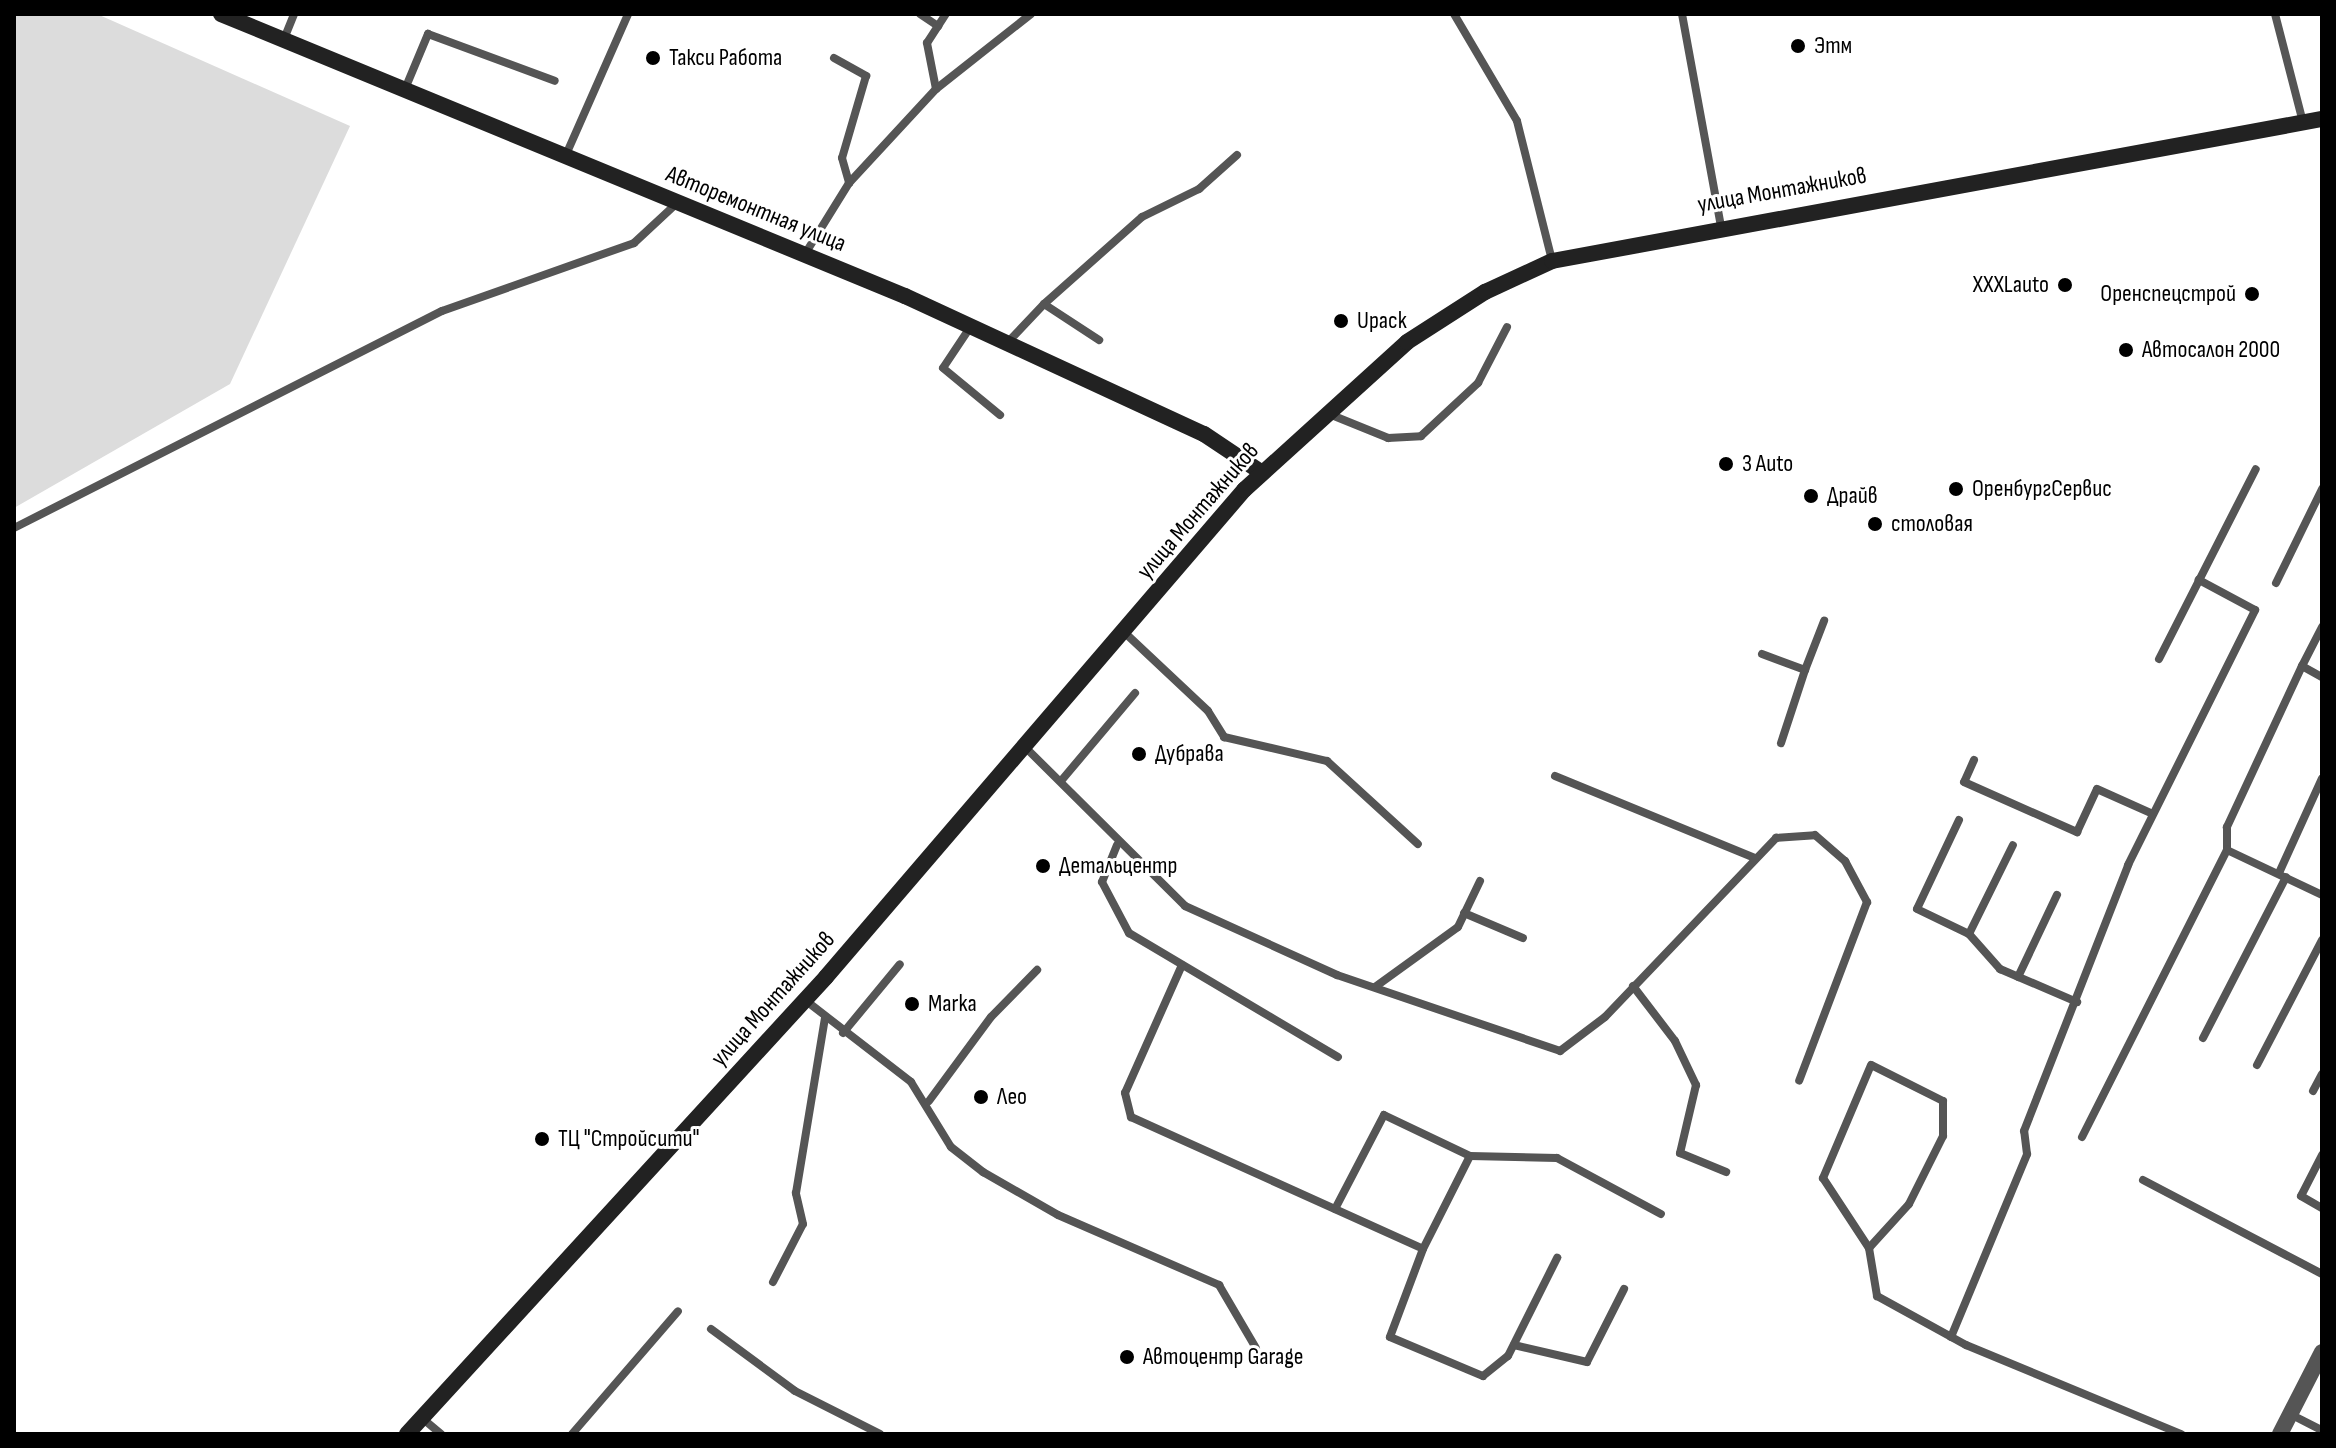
<!DOCTYPE html>
<html>
<head>
<meta charset="utf-8">
<style>
  body { margin:0 }
  #map { position:relative; width:2336px; height:1448px; overflow:hidden; background:#fff; font-family:"Sofia Sans Condensed",sans-serif }
  div>[style] { position:absolute }
  .green>* { inset:0; background:#dcdcdc }
  .service>* { height:8px; margin:-4px; padding:0 4px; transform-origin:4px; border-radius:4px; background:#555 }
  .minor>* { height:16px; margin:-8px; padding:0 8px; transform-origin:8px; border-radius:8px; background:#555 }
  .secondary>* { height:16px; margin:-8px; padding:0 8px; transform-origin:8px; border-radius:8px; background:#222 }
  .dots>* { width:22px; height:22px; translate:-50% -50%; box-sizing:border-box; border:4px solid #fff; border-radius:50% }
  span { translate:-50% -50%; white-space:nowrap; text-align:center; line-height:1.15; -webkit-text-stroke:6px #fff; paint-order:stroke }
  .poi-label { font-size:24px; color:#000 }
  .left { translate:0 -50%; text-align:left }
  .right { translate:-100% -50%; text-align:right }
  .street-label { font-size:24px; color:#000 }
  .frame { position:absolute; inset:0; border:16px solid #000; pointer-events:none }
</style>
</head>
<body>
<div id="map">
  <div class="green">
    <i style="clip-path:polygon(14px 14px,97px 14px,350px 126px,230px 384px,14px 508px)"></i>
  </div>
  <div class="service">
    <i style="left:920px;top:14px;width:22px;rotate:34deg"></i>
    <i style="left:1454px;top:14px;width:124px;rotate:59.5deg"></i>
    <i style="left:1517px;top:121px;width:143px;rotate:75.9deg"></i>
    <i style="left:1682px;top:14px;width:216px;rotate:79.6deg"></i>
    <i style="left:2275px;top:14px;width:112px;rotate:75.5deg"></i>
    <i style="left:284px;top:39px;width:27px;rotate:-68deg"></i>
    <i style="left:834px;top:58px;width:37px;rotate:29deg"></i>
    <i style="left:866px;top:76px;width:85px;rotate:106.3deg"></i>
    <i style="left:842px;top:158px;width:26px;rotate:74deg"></i>
    <i style="left:405px;top:89px;width:60px;rotate:-67.3deg"></i>
    <i style="left:428px;top:34px;width:135px;rotate:20.3deg"></i>
    <i style="left:936px;top:89px;width:47px;rotate:-101.1deg"></i>
    <i style="left:927px;top:43px;width:35px;rotate:-57deg"></i>
    <i style="left:565px;top:157px;width:156px;rotate:-66.2deg"></i>
    <i style="left:805px;top:254px;width:84px;rotate:-58.2deg"></i>
    <i style="left:849px;top:183px;width:128px;rotate:-47.2deg"></i>
    <i style="left:936px;top:89px;width:121px;rotate:-38.3deg"></i>
    <i style="left:1044px;top:304px;width:131px;rotate:-41.6deg"></i>
    <i style="left:1142px;top:217px;width:64px;rotate:-26.2deg"></i>
    <i style="left:1199px;top:189px;width:51px;rotate:-41.8deg"></i>
    <i style="left:971px;top:326px;width:50px;rotate:123.7deg"></i>
    <i style="left:943px;top:368px;width:74px;rotate:39.5deg"></i>
    <i style="left:1008px;top:342px;width:52px;rotate:-46.5deg"></i>
    <i style="left:1044px;top:304px;width:66px;rotate:33.2deg"></i>
    <i style="left:1329px;top:414px;width:64px;rotate:22.1deg"></i>
    <i style="left:1388px;top:438px;width:33px;rotate:-3deg"></i>
    <i style="left:1421px;top:436px;width:78px;rotate:-42.9deg"></i>
    <i style="left:1478px;top:383px;width:63px;rotate:-62.6deg"></i>
    <i style="left:14px;top:528px;width:480px;rotate:-26.9deg"></i>
    <i style="left:442px;top:311px;width:204px;rotate:-19.5deg"></i>
    <i style="left:634px;top:243px;width:59px;rotate:-42.9deg"></i>
    <i style="left:2276px;top:583px;width:105px;rotate:-63.9deg"></i>
    <i style="left:2322px;top:627px;width:44px;rotate:117.1deg"></i>
    <i style="left:2302px;top:666px;width:23px;rotate:29deg"></i>
    <i style="left:1124px;top:632px;width:115px;rotate:43.2deg"></i>
    <i style="left:1208px;top:711px;width:31px;rotate:58deg"></i>
    <i style="left:1224px;top:737px;width:106px;rotate:13.1deg"></i>
    <i style="left:1327px;top:761px;width:123px;rotate:42.4deg"></i>
    <i style="left:1762px;top:654px;width:46px;rotate:20.4deg"></i>
    <i style="left:1805px;top:670px;width:77px;rotate:108.2deg"></i>
    <i style="left:2159px;top:659px;width:213px;rotate:-63deg"></i>
    <i style="left:2302px;top:666px;width:178px;rotate:115deg"></i>
    <i style="left:2227px;top:827px;width:23px;rotate:90deg"></i>
    <i style="left:2227px;top:850px;width:105px;rotate:25.3deg"></i>
    <i style="left:1805px;top:670px;width:53px;rotate:-68.8deg"></i>
    <i style="left:1024px;top:746px;width:227px;rotate:44.8deg"></i>
    <i style="left:1185px;top:906px;width:167px;rotate:24.4deg"></i>
    <i style="left:1337px;top:975px;width:236px;rotate:18.8deg"></i>
    <i style="left:1560px;top:1051px;width:56px;rotate:-37.1deg"></i>
    <i style="left:1605px;top:1017px;width:248px;rotate:-46.3deg"></i>
    <i style="left:1776px;top:838px;width:39px;rotate:-4deg"></i>
    <i style="left:1815px;top:835px;width:40px;rotate:41deg"></i>
    <i style="left:1845px;top:861px;width:47px;rotate:61.8deg"></i>
    <i style="left:1867px;top:902px;width:191px;rotate:110.8deg"></i>
    <i style="left:1974px;top:760px;width:24px;rotate:114deg"></i>
    <i style="left:1964px;top:782px;width:124px;rotate:23.9deg"></i>
    <i style="left:2077px;top:832px;width:47px;rotate:-65.1deg"></i>
    <i style="left:2097px;top:789px;width:61px;rotate:24.1deg"></i>
    <i style="left:1555px;top:776px;width:216px;rotate:22.3deg"></i>
    <i style="left:1061px;top:781px;width:115px;rotate:-49.9deg"></i>
    <i style="left:1959px;top:820px;width:98px;rotate:115.3deg"></i>
    <i style="left:1917px;top:909px;width:58px;rotate:25.7deg"></i>
    <i style="left:1969px;top:934px;width:47px;rotate:48.5deg"></i>
    <i style="left:2000px;top:969px;width:84px;rotate:23.2deg"></i>
    <i style="left:1117px;top:845px;width:40px;rotate:112deg"></i>
    <i style="left:1102px;top:882px;width:58px;rotate:62.1deg"></i>
    <i style="left:1129px;top:933px;width:243px;rotate:30.7deg"></i>
    <i style="left:2279px;top:873px;width:104px;rotate:-65.6deg"></i>
    <i style="left:1464px;top:913px;width:64px;rotate:23deg"></i>
    <i style="left:1969px;top:934px;width:99px;rotate:-63.7deg"></i>
    <i style="left:1182px;top:965px;width:140px;rotate:114deg"></i>
    <i style="left:1125px;top:1093px;width:25px;rotate:76deg"></i>
    <i style="left:1131px;top:1117px;width:320px;rotate:24.3deg"></i>
    <i style="left:1423px;top:1249px;width:94px;rotate:110.6deg"></i>
    <i style="left:1390px;top:1337px;width:101px;rotate:22.8deg"></i>
    <i style="left:1483px;top:1376px;width:32px;rotate:-39deg"></i>
    <i style="left:1508px;top:1356px;width:110px;rotate:-63.4deg"></i>
    <i style="left:2018px;top:977px;width:91px;rotate:-64.6deg"></i>
    <i style="left:1633px;top:986px;width:69px;rotate:52.6deg"></i>
    <i style="left:1675px;top:1041px;width:49px;rotate:64.5deg"></i>
    <i style="left:1696px;top:1085px;width:70px;rotate:103.2deg"></i>
    <i style="left:1680px;top:1153px;width:50px;rotate:22.4deg"></i>
    <i style="left:1375px;top:987px;width:102px;rotate:-35.9deg"></i>
    <i style="left:1458px;top:927px;width:51px;rotate:-64.4deg"></i>
    <i style="left:805px;top:1000px;width:134px;rotate:37.7deg"></i>
    <i style="left:911px;top:1082px;width:76px;rotate:58.4deg"></i>
    <i style="left:951px;top:1147px;width:41px;rotate:38deg"></i>
    <i style="left:983px;top:1172px;width:86px;rotate:29.8deg"></i>
    <i style="left:1058px;top:1215px;width:176px;rotate:23.5deg"></i>
    <i style="left:1219px;top:1285px;width:73px;rotate:59.6deg"></i>
    <i style="left:843px;top:1033px;width:89px;rotate:-50.4deg"></i>
    <i style="left:2203px;top:1038px;width:181px;rotate:-62.7deg"></i>
    <i style="left:2257px;top:1065px;width:141px;rotate:-62.5deg"></i>
    <i style="left:2313px;top:1091px;width:19px;rotate:-62deg"></i>
    <i style="left:929px;top:1101px;width:104px;rotate:-53.6deg"></i>
    <i style="left:991px;top:1017px;width:66px;rotate:-45.6deg"></i>
    <i style="left:2082px;top:1137px;width:322px;rotate:-63.2deg"></i>
    <i style="left:2322px;top:1155px;width:46px;rotate:117.1deg"></i>
    <i style="left:2301px;top:1196px;width:24px;rotate:30deg"></i>
    <i style="left:2143px;top:1180px;width:202px;rotate:27.7deg"></i>
    <i style="left:1335px;top:1209px;width:106px;rotate:-62.5deg"></i>
    <i style="left:1384px;top:1115px;width:95px;rotate:25.5deg"></i>
    <i style="left:1869px;top:1248px;width:59px;rotate:-47.7deg"></i>
    <i style="left:1909px;top:1204px;width:76px;rotate:-63.4deg"></i>
    <i style="left:1943px;top:1136px;width:35px;rotate:-90deg"></i>
    <i style="left:1943px;top:1101px;width:80px;rotate:-153.4deg"></i>
    <i style="left:1871px;top:1065px;width:123px;rotate:113deg"></i>
    <i style="left:1823px;top:1178px;width:84px;rotate:56.7deg"></i>
    <i style="left:1869px;top:1248px;width:49px;rotate:80.5deg"></i>
    <i style="left:1877px;top:1296px;width:102px;rotate:28.8deg"></i>
    <i style="left:1966px;top:1345px;width:233px;rotate:22.5deg"></i>
    <i style="left:1423px;top:1249px;width:104px;rotate:-63.2deg"></i>
    <i style="left:1470px;top:1156px;width:87px;rotate:1.3deg"></i>
    <i style="left:1557px;top:1158px;width:118px;rotate:28.3deg"></i>
    <i style="left:773px;top:1282px;width:65px;rotate:-62.7deg"></i>
    <i style="left:803px;top:1224px;width:32px;rotate:-103deg"></i>
    <i style="left:796px;top:1193px;width:178px;rotate:-80.6deg"></i>
    <i style="left:711px;top:1329px;width:104px;rotate:36.4deg"></i>
    <i style="left:795px;top:1391px;width:95px;rotate:26.8deg"></i>
    <i style="left:1951px;top:1337px;width:198px;rotate:-67.4deg"></i>
    <i style="left:2027px;top:1154px;width:23px;rotate:-97deg"></i>
    <i style="left:2024px;top:1131px;width:286px;rotate:-68.6deg"></i>
    <i style="left:2128px;top:865px;width:285px;rotate:-63.5deg"></i>
    <i style="left:2255px;top:610px;width:64px;rotate:-151.8deg"></i>
    <i style="left:1514px;top:1345px;width:75px;rotate:13.1deg"></i>
    <i style="left:1587px;top:1362px;width:82px;rotate:-63.1deg"></i>
    <i style="left:2290px;top:1414px;width:36px;rotate:27deg"></i>
    <i style="left:422px;top:1418px;width:25px;rotate:40deg"></i>
    <i style="left:572px;top:1434px;width:162px;rotate:-49.2deg"></i>
  </div>
  <div class="minor">
    <i style="left:2280px;top:1434px;width:92px;rotate:-62.9deg"></i>
  </div>
  <div class="secondary">
    <i style="left:221px;top:14px;width:740px;rotate:22.41deg"></i>
    <i style="left:905px;top:296px;width:329px;rotate:24.8deg"></i>
    <i style="left:1204px;top:434px;width:69px;rotate:33.7deg"></i>
    <i style="left:407px;top:1434px;width:620px;rotate:-47.48deg"></i>
    <i style="left:826px;top:977px;width:642px;rotate:-49.36deg"></i>
    <i style="left:1244px;top:490px;width:220px;rotate:-42.2deg"></i>
    <i style="left:1407px;top:342px;width:93px;rotate:-32.7deg"></i>
    <i style="left:1485px;top:292px;width:74px;rotate:-24.8deg"></i>
    <i style="left:1552px;top:261px;width:783px;rotate:-10.45deg"></i>
  </div>
  <div class="dots">
    <i style="left:1798px;top:46px;background:#000"></i>
    <i style="left:653px;top:58px;background:#000"></i>
    <i style="left:2065px;top:285px;background:#000"></i>
    <i style="left:2252px;top:294px;background:#000"></i>
    <i style="left:1341px;top:321px;background:#000"></i>
    <i style="left:2126px;top:350px;background:#000"></i>
    <i style="left:1726px;top:464px;background:#000"></i>
    <i style="left:1956px;top:489px;background:#000"></i>
    <i style="left:1811px;top:496px;background:#000"></i>
    <i style="left:1875px;top:524px;background:#000"></i>
    <i style="left:1139px;top:754px;background:#000"></i>
    <i style="left:1043px;top:866px;background:#000"></i>
    <i style="left:912px;top:1004px;background:#000"></i>
    <i style="left:981px;top:1097px;background:#000"></i>
    <i style="left:542px;top:1139px;background:#000"></i>
    <i style="left:1127px;top:1357px;background:#000"></i>
  </div>
  <div class="poi-label">
    <span class="left" style="left:1814px;top:46px">Этм</span>
    <span class="left" style="left:669px;top:58px">Такси Работа</span>
    <span class="right" style="left:2049px;top:285px">XXXLauto</span>
    <span class="right" style="left:2236px;top:294px">Оренспецстрой</span>
    <span class="left" style="left:1357px;top:321px">Upack</span>
    <span class="left" style="left:2142px;top:350px">Автосалон 2000</span>
    <span class="left" style="left:1742px;top:464px">3 Auto</span>
    <span class="left" style="left:1972px;top:489px">ОренбургСервис</span>
    <span class="left" style="left:1827px;top:496px">Драйв</span>
    <span class="left" style="left:1891px;top:524px">столовая</span>
    <span class="left" style="left:1155px;top:754px">Дубрава</span>
    <span class="left" style="left:1059px;top:866px">Детальцентр</span>
    <span class="left" style="left:928px;top:1004px">Marka</span>
    <span class="left" style="left:997px;top:1097px">Лео</span>
    <span class="left" style="left:558px;top:1139px">ТЦ "Стройсити"</span>
    <span class="left" style="left:1143px;top:1357px">Автоцентр Garage</span>
  </div>
  <div class="street-label">
    <span style="left:1782px;top:190px;rotate:-10deg">улица Монтажников</span>
    <span style="left:756px;top:209px;rotate:22deg">Авторемонтная улица</span>
    <span style="left:1198px;top:511px;rotate:-49deg">улица Монтажников</span>
    <span style="left:773px;top:999px;rotate:-48deg">улица Монтажников</span>
  </div>
  <div class="frame"></div>
</div>
</body>
</html>
